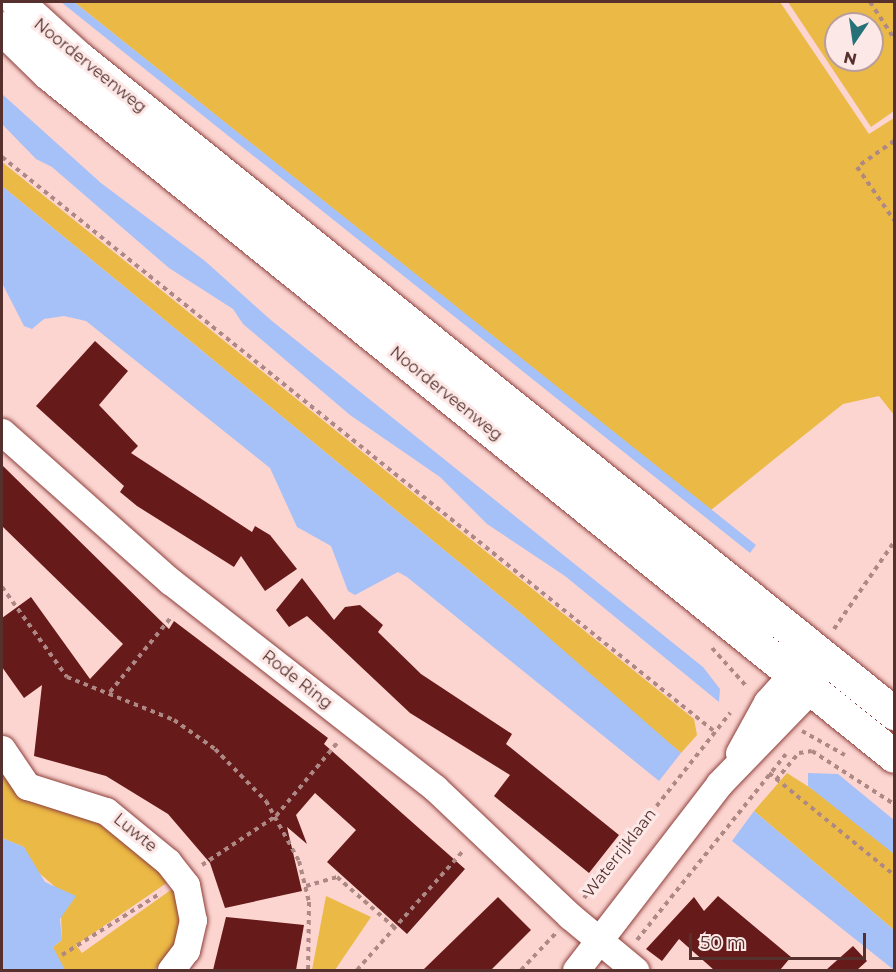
<!DOCTYPE html>
<html>
<head>
<meta charset="utf-8">
<style>
  body { margin:0 }
  #map { position:relative; width:896px; height:972px; overflow:hidden; background:#fcd5d1; font-family:Montserrat,sans-serif }
  div>[style] { position:absolute }
  .green>* { inset:0; background:#ebb945 }
  .water>* { inset:0; background:#a6c0f8 }
  .building>* { inset:0; background:#671a1a }
  .path>* { height:4px; margin-top:-2px; transform-origin:0; background:repeating-linear-gradient(90deg,#ae8884 0 4.5px,transparent 0 9px) }
  .roads { filter:drop-shadow(0 0 2px #8d3e3a) drop-shadow(0 0 2px #8d3e3a) }
  .minor>* { height:27px; margin:-13.5px; padding:0 13.5px; transform-origin:13.5px; border-radius:13.5px; background:#fff }
  .tertiary>* { height:33px; margin:-16.5px; padding:0 16.5px; transform-origin:16.5px; border-radius:16.5px; background:#fff }
  span { translate:-50% -50%; white-space:nowrap; text-align:center; line-height:1.15; -webkit-text-stroke:6px #fce8e6; paint-order:stroke }
  .street-label { font-size:16px; color:#55302d }
  .frame { position:absolute; inset:0; border:3px solid #55302d; pointer-events:none }
  .north { position:absolute; left:824px; top:12px; width:60px; height:60px; box-sizing:border-box; background:#fce8e6; border:2px solid #b99e9c; border-radius:50%; rotate:193deg; font-size:16px; font-weight:700; line-height:24px; text-align:center; color:#55302d }
  .north::after { content:''; display:block; margin:auto; width:21px; height:27px; background:#267078; clip-path:polygon(50% 0,100% 100%,50% 72%,0 100%) }
  .scale { position:absolute; left:689px; top:933px; width:177px; height:27px; box-sizing:border-box; border:3px solid #55302d; border-top:0; padding-left:8px; font-size:18px; line-height:21px; white-space:nowrap; color:#55302d; -webkit-text-stroke:4px #fce8e6; paint-order:stroke }
</style>
</head>
<body>
<div id="map">
  <div class="green">
    <i style="clip-path:polygon(74px 2px,780px 2px,869px 134px,894px 118px,894px 415px,879px 396px,843px 404px,711px 510px)"></i>
    <i style="clip-path:polygon(evenodd,788px 2px,894px 2px,894px 111px,871px 127px,788px 2px,836px 24px,872px 24px,872px 60px,836px 60px,836px 24px)"></i>
    <i style="clip-path:polygon(2px 162px,694px 719px,697px 735px,681px 753px,627px 709px,523px 615px,2px 186px)"></i>
    <i style="clip-path:polygon(2px 762px,100px 818px,171px 880px,76px 945px,82px 953px,175px 887px,182px 898px,178px 945px,154px 970px,65px 970px,57px 960px,53px 947px,62px 940px,60px 891px,31px 866px,24px 847px,2px 838px)"></i>
    <i style="clip-path:polygon(787px 773px,834px 803px,894px 854px,894px 930px,754px 811px)"></i>
    <i style="clip-path:polygon(326px 896px,371px 917px,335px 970px,312px 970px)"></i>
  </div>
  <div class="water">
    <i style="clip-path:polygon(61px 2px,74px 2px,756px 545px,750px 553px)"></i>
    <i style="clip-path:polygon(2px 94px,101px 183px,205px 261px,272px 321px,703px 667px,720px 689px,719px 702px,565px 576px,487px 524px,440px 477px,350px 415px,243px 324px,233px 309px,169px 268px,52px 167px,36px 159px,2px 124px)"></i>
    <i style="clip-path:polygon(2px 186px,523px 615px,681px 753px,659px 781px,407px 577px,398px 572px,355px 595px,348px 591px,331px 546px,297px 527px,270px 468px,86px 321px,64px 316px,44px 319px,32px 329px,24px 326px,2px 283px)"></i>
    <i style="clip-path:polygon(808px 773px,838px 774px,894px 820px,894px 854px,808px 786px)"></i>
    <i style="clip-path:polygon(754px 811px,894px 930px,894px 970px,732px 841px)"></i>
    <i style="clip-path:polygon(2px 838px,24px 847px,45px 882px,76px 896px,60px 919px,62px 940px,53px 947px,65px 970px,2px 970px)"></i>
  </div>
  <div class="building">
    <i style="clip-path:polygon(95px 341px,128px 371px,99px 405px,138px 446px,131px 453px,252px 532px,255px 526px,270px 535px,297px 569px,265px 591px,241px 556px,234px 567px,137px 506px,120px 492px,124px 486px,36px 406px)"></i>
    <i style="clip-path:polygon(2px 465px,169px 629px,174px 621px,328px 738px,324px 744px,465px 869px,407px 934px,327px 862px,356px 830px,315px 793px,296px 815px,307px 844px,287px 827px,302px 891px,225px 908px,210px 863px,168px 814px,106px 776px,34px 756px,42px 685px,24px 698px,2px 667px,2px 618px,31px 597px,90px 679px,123px 644px,2px 526px)"></i>
    <i style="clip-path:polygon(302px 578px,334px 620px,345px 607px,360px 605px,383px 625px,378px 632px,421px 674px,512px 734px,506px 744px,619px 835px,589px 873px,494px 796px,510px 775px,410px 713px,307px 616px,289px 627px,276px 610px)"></i>
    <i style="clip-path:polygon(718px 896px,791px 957px,780px 970px,714px 970px,679px 939px,662px 961px,646px 949px,694px 897px,704px 911px)"></i>
    <i style="clip-path:polygon(498px 897px,531px 930px,491px 970px,423px 970px)"></i>
    <i style="clip-path:polygon(226px 917px,304px 925px,296px 970px,213px 970px)"></i>
    <i style="clip-path:polygon(853px 946px,867px 961px,857px 970px,826px 970px)"></i>
  </div>
  <div class="path">
    <i style="left:870px;top:2px;width:43px;rotate:56.3deg"></i>
    <i style="left:894px;top:141px;width:45px;rotate:144.9deg"></i>
    <i style="left:857px;top:167px;width:65px;rotate:55.1deg"></i>
    <i style="left:2px;top:157px;width:916px;rotate:38.88deg"></i>
    <i style="left:2px;top:587px;width:111px;rotate:54.2deg"></i>
    <i style="left:67px;top:677px;width:115px;rotate:21.9deg"></i>
    <i style="left:174px;top:720px;width:50px;rotate:35.3deg"></i>
    <i style="left:215px;top:749px;width:73px;rotate:45.6deg"></i>
    <i style="left:266px;top:801px;width:68px;rotate:61.2deg"></i>
    <i style="left:299px;top:861px;width:42px;rotate:76.3deg"></i>
    <i style="left:309px;top:902px;width:68px;rotate:90.8deg"></i>
    <i style="left:834px;top:629px;width:106px;rotate:-55.4deg"></i>
    <i style="left:712px;top:648px;width:52px;rotate:48.1deg"></i>
    <i style="left:110px;top:692px;width:99px;rotate:-50.7deg"></i>
    <i style="left:802px;top:731px;width:49px;rotate:29.2deg"></i>
    <i style="left:769px;top:773px;width:161px;rotate:39.2deg"></i>
    <i style="left:776px;top:780px;width:35px;rotate:-50deg"></i>
    <i style="left:799px;top:753px;width:13px;rotate:-9deg"></i>
    <i style="left:812px;top:751px;width:98px;rotate:32.9deg"></i>
    <i style="left:202px;top:865px;width:89px;rotate:-33.5deg"></i>
    <i style="left:276px;top:816px;width:95px;rotate:-50.1deg"></i>
    <i style="left:306px;top:886px;width:32px;rotate:-16deg"></i>
    <i style="left:337px;top:877px;width:77px;rotate:41.3deg"></i>
    <i style="left:584px;top:898px;width:236px;rotate:-51.7deg"></i>
    <i style="left:637px;top:940px;width:238px;rotate:-51.3deg"></i>
    <i style="left:62px;top:955px;width:117px;rotate:-32.1deg"></i>
    <i style="left:357px;top:970px;width:161px;rotate:-48.3deg"></i>
    <i style="left:521px;top:970px;width:50px;rotate:-46.6deg"></i>
  </div>
  <div class="roads">
    <div class="minor">
      <i style="left:2px;top:432px;width:225px;rotate:41.6deg"></i>
      <i style="left:170px;top:581px;width:336px;rotate:38deg"></i>
      <i style="left:435px;top:788px;width:186px;rotate:43.5deg"></i>
      <i style="left:570px;top:916px;width:85px;rotate:39.7deg"></i>
      <i style="left:2px;top:749px;width:45px;rotate:56deg"></i>
      <i style="left:27px;top:786px;width:83px;rotate:17.6deg"></i>
      <i style="left:106px;top:811px;width:80px;rotate:39.4deg"></i>
      <i style="left:168px;top:862px;width:29px;rotate:52deg"></i>
      <i style="left:186px;top:885px;width:36px;rotate:79deg"></i>
      <i style="left:193px;top:920px;width:31px;rotate:103deg"></i>
      <i style="left:186px;top:950px;width:25px;rotate:127deg"></i>
      <i style="left:739px;top:753px;width:58px;rotate:-61.2deg"></i>
      <i style="left:767px;top:702px;width:38px;rotate:-48deg"></i>
      <i style="left:792px;top:674px;width:18px;rotate:-29deg"></i>
      <i style="left:576px;top:970px;width:235px;rotate:-52.4deg"></i>
      <i style="left:719px;top:784px;width:132px;rotate:-45.9deg"></i>
      <i style="left:811px;top:689px;width:21px;rotate:-71deg"></i>
    </div>
    <div class="tertiary">
      <i style="left:17px;top:2px;width:84px;rotate:42.1deg"></i>
      <i style="left:79px;top:58px;width:1046px;rotate:38.79deg"></i>
      <i style="left:2px;top:28px;width:64px;rotate:44.4deg"></i>
      <i style="left:48px;top:73px;width:1087px;rotate:38.91deg"></i>
    </div>
  </div>
  <div class="street-label">
    <span style="left:90px;top:66px;rotate:39deg">Noorderveenweg</span>
    <span style="left:446px;top:394px;rotate:39deg">Noorderveenweg</span>
    <span style="left:297px;top:680px;rotate:38deg">Rode Ring</span>
    <span style="left:135px;top:833px;rotate:39deg">Luwte</span>
    <span style="left:620px;top:853px;rotate:-52deg">Waterrijklaan</span>
  </div>
  <div class="frame"></div>
  <div class="north">N</div>
  <div class="scale">50 m</div>
</div>
</body>
</html>
